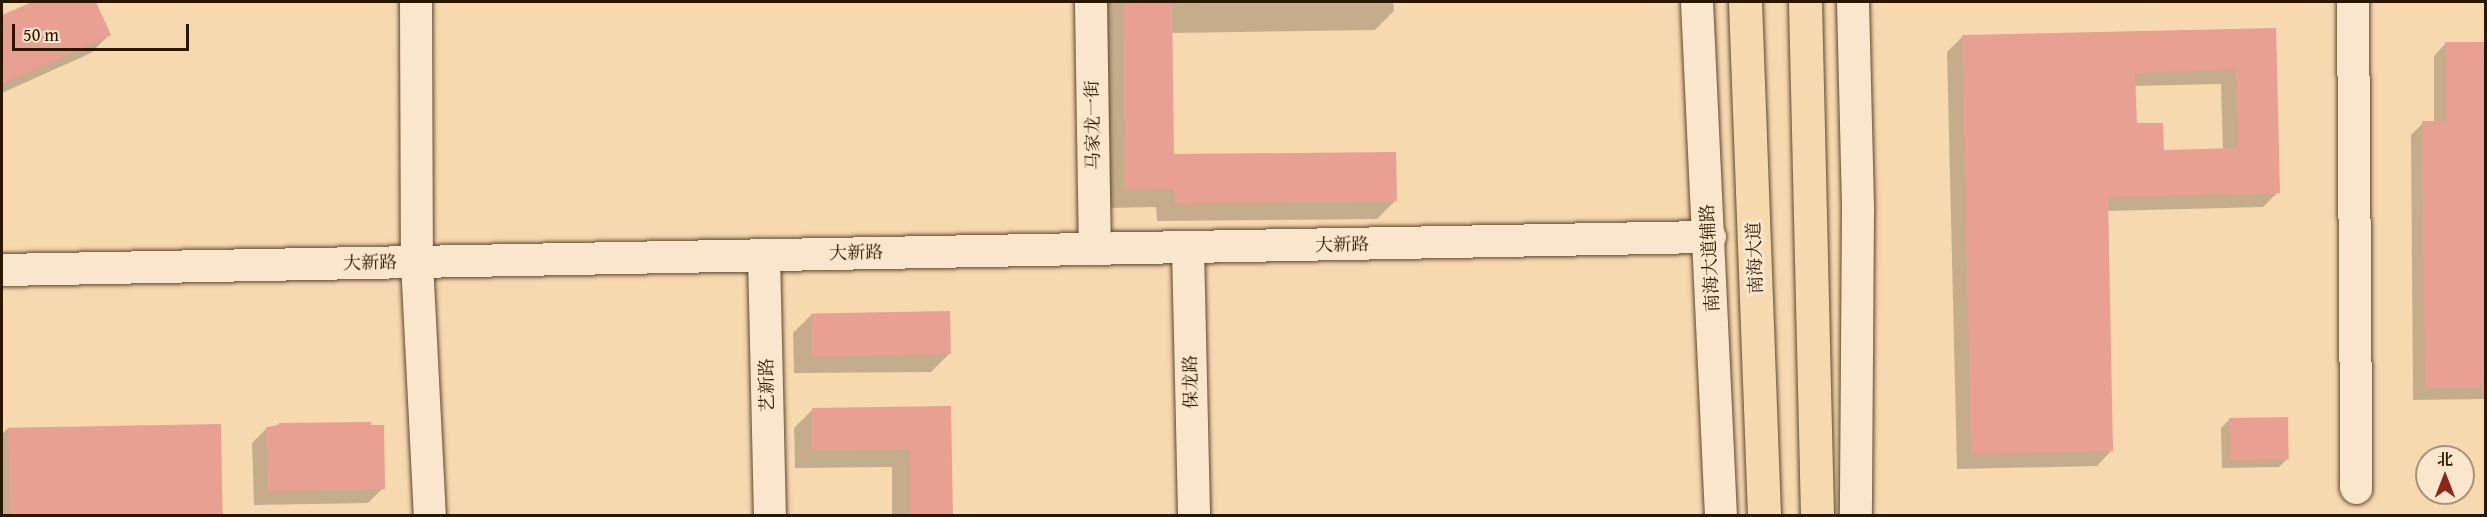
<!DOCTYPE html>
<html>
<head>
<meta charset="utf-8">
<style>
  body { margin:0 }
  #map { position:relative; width:2487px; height:517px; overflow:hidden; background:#f7d9b0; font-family:"Gentium Book Plus","Noto Serif SC",serif }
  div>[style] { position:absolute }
  .shadow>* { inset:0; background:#0003 }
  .building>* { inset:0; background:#e7a091; transform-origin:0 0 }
  .roads { filter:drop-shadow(0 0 2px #5d482c) drop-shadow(0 0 2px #5d482c) }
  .minor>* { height:32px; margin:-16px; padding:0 16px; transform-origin:16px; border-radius:16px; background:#fae6cc }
  .major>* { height:33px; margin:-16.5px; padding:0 16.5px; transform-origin:16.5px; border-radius:16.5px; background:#f7d9b0 }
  span { translate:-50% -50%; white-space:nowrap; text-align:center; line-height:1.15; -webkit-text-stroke:6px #fae6cc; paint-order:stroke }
  .street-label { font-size:18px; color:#2a1700 }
  .frame { position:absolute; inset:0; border:3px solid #2a1700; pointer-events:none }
  .north { position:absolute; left:2415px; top:445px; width:60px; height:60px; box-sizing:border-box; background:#fae6cc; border:2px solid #a7937a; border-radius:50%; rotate:0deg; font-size:16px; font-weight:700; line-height:24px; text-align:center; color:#2a1700 }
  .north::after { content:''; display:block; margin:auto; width:21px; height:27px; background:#8f2418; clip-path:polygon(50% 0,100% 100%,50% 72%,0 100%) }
  .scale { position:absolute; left:12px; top:24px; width:177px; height:27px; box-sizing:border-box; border:3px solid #2a1700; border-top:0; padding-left:8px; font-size:18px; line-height:21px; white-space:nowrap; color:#2a1700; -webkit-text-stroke:4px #fae6cc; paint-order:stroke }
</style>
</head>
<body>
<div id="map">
  <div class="shadow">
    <i style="clip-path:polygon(36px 2px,95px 2px,109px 35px,91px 53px,2px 93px,2px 16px)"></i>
    <i style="clip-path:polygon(1105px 2px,1393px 2px,1394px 11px,1375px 30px,1171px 33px,1172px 155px,1396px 200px,1377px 219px,1157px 221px,1156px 207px,1107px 208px)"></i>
    <i style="clip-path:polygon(evenodd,2275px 29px,2278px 192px,2263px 207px,2106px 211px,2111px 451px,2097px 466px,1957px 469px,1947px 52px,1962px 37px,2275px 29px,2221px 84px,2223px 150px,2162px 152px,2135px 124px,2134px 86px,2221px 84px)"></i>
    <i style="clip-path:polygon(2446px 43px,2486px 43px,2486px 399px,2413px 400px,2411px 135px,2423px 123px,2434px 123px,2434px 56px)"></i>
    <i style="clip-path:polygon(812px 314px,950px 353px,931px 372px,794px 373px,793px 333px)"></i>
    <i style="clip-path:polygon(950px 408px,951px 516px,883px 516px,892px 515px,892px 467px,795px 468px,794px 428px,813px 409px)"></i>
    <i style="clip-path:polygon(2229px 420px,2288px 458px,2279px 467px,2222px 468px,2221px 428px)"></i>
    <i style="clip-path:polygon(280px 424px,383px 488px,368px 503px,254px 505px,252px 443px,267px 428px)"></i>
    <i style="clip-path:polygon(8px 428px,221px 516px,2px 516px,2px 434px)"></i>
  </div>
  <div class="building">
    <i style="clip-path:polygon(32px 2px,96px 2px,111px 35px,2px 84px,2px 15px)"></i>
    <i style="clip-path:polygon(1123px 2px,1172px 2px,1174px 154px,1396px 152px,1397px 201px,1175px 203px,1174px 189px,1125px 190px)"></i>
    <i style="clip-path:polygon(evenodd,2276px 28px,2280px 193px,2108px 197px,2113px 451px,1971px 454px,1962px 35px,2276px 28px,2236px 69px,2238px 148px,2164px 150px,2163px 123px,2137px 123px,2135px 73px,2236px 69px)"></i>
    <i style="clip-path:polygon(2445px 42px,2486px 42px,2486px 388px,2425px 388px,2422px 121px,2446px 121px)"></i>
    <i style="left:950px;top:311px;width:43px;height:139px;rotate:89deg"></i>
    <i style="clip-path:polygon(951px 406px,953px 516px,910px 516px,909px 449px,812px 450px,812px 408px)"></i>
    <i style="left:2288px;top:417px;width:42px;height:59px;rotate:89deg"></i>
    <i style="clip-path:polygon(371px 422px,371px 425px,384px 425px,385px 489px,268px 491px,266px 427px,279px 426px,279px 423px)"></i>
    <i style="left:221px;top:424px;width:92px;height:213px;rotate:89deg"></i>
  </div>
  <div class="roads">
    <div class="minor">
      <i style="left:416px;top:2px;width:260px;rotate:89.8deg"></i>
      <i style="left:417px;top:262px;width:254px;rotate:87.1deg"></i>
      <i style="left:1091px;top:2px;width:247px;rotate:89.1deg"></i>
      <i style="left:1697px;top:2px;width:515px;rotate:87.33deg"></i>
      <i style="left:1853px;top:2px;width:208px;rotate:88.6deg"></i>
      <i style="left:1858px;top:210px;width:306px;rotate:90.4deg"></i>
      <i style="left:2353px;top:2px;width:486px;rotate:89.6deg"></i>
      <i style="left:1188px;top:248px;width:268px;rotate:88.7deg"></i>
      <i style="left:764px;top:255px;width:261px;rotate:88.7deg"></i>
      <i style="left:2px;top:270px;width:1708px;rotate:-1.11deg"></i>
    </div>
    <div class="major">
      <i style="left:1745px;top:2px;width:514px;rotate:87.88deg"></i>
      <i style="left:1805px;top:2px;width:514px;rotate:88.66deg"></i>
    </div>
  </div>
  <div class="street-label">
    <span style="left:1093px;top:125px;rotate:-91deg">马家龙一街</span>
    <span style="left:1342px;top:245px;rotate:-1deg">大新路</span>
    <span style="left:856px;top:253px;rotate:-1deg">大新路</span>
    <span style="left:1710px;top:258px;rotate:-93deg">南海大道辅路</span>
    <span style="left:1755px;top:258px;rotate:-92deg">南海大道</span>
    <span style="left:370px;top:263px;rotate:-1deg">大新路</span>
    <span style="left:1191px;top:382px;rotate:-91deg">保龙路</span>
    <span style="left:767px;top:385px;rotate:-91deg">艺新路</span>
  </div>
  <div class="frame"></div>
  <div class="north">北</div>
  <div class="scale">50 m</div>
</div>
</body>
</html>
